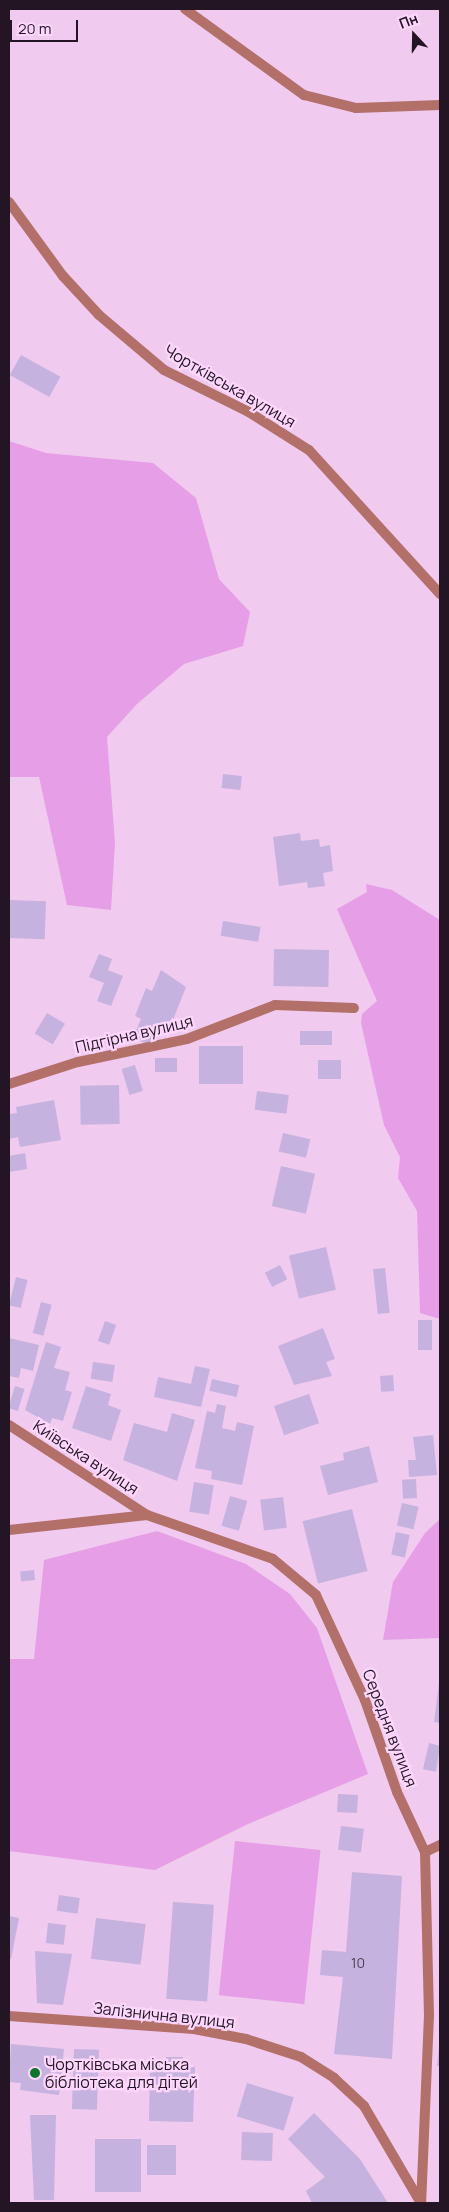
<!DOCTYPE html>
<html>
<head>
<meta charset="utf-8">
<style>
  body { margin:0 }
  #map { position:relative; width:449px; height:2212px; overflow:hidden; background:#f0caef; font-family:Manrope,sans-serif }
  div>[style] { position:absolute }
  .green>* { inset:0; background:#e69fe7; transform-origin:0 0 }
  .building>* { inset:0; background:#c6b2de; transform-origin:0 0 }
  .minor>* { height:10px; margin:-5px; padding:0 5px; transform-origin:5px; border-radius:5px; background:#b27069 }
  .tertiary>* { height:10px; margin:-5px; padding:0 5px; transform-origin:5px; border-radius:5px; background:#b27069 }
  .dots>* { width:14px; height:14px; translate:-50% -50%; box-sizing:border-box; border:2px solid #fdd7fd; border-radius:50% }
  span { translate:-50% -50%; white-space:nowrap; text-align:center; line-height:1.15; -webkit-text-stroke:4.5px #fdd7fd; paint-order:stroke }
  .number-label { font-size:14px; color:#4c3c52 }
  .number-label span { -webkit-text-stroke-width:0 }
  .street-label { font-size:16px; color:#231523 }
  .poi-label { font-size:16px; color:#231523 }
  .left { translate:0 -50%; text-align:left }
  .frame { position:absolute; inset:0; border:10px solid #231523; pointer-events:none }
  .north { position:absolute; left:389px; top:10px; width:50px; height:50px; -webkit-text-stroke:4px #fdd7fd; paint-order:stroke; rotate:339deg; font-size:14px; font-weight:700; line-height:20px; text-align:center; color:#231523 }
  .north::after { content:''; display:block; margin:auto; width:18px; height:22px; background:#231523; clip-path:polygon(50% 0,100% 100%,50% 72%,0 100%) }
  .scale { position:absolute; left:10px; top:20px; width:68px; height:22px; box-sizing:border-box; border:2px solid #231523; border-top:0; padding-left:6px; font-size:15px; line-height:18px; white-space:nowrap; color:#231523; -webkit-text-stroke:4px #fdd7fd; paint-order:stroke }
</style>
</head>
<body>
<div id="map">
  <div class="green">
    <i style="clip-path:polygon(9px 441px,46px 453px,153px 463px,196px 498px,219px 579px,250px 612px,243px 646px,184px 664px,137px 704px,107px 737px,115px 843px,111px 910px,67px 905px,39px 777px,9px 777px)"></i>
    <i style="clip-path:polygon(366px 884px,392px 890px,440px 920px,440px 1319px,420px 1313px,417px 1211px,398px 1178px,400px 1157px,384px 1125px,361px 1023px,362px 1014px,377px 1001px,337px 909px,367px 892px)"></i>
    <i style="clip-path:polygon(440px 1519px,440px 1638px,383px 1640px,393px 1582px,425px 1533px)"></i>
    <i style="clip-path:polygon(157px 1531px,246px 1564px,290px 1594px,317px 1628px,368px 1774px,248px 1824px,155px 1870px,9px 1851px,9px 1659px,34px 1659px,44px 1560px)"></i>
    <i style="left:235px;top:1841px;width:86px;height:155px;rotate:6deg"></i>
  </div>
  <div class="building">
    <i style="left:21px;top:355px;width:45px;height:23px;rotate:29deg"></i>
    <i style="left:223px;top:774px;width:19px;height:14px;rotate:6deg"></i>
    <i style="clip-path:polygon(300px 833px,301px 841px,319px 839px,320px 847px,330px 845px,333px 871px,323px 873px,325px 886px,308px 888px,307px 882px,279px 886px,273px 837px)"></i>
    <i style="left:9px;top:900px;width:37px;height:38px;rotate:2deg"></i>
    <i style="left:223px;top:921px;width:38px;height:15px;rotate:9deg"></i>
    <i style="left:274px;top:949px;width:55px;height:37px;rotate:1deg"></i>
    <i style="clip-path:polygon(99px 954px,112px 959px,108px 970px,123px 976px,111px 1006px,97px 1001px,104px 983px,89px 977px)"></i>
    <i style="clip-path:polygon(161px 970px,186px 987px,169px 1030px,157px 1025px,149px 1045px,133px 1038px,141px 1019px,135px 1016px,146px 988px,152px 991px)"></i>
    <i style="left:47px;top:1013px;width:21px;height:24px;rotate:31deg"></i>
    <i style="left:332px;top:1031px;width:14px;height:32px;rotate:90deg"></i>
    <i style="left:243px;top:1046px;width:38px;height:44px;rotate:90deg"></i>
    <i style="left:177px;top:1058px;width:14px;height:22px;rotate:90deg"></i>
    <i style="left:318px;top:1060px;width:23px;height:19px"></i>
    <i style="left:135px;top:1065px;width:27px;height:14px;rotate:73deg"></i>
    <i style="left:119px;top:1085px;width:39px;height:39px;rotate:89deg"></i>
    <i style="left:257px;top:1091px;width:32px;height:19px;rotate:7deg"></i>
    <i style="clip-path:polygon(54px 1100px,61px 1140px,20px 1147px,18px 1137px,9px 1139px,9px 1114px,17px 1113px,16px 1107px)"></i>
    <i style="left:283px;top:1133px;width:28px;height:19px;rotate:13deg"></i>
    <i style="clip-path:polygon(25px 1153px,27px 1169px,9px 1172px,9px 1156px)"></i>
    <i style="left:281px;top:1166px;width:35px;height:41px;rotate:13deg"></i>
    <i style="left:326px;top:1247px;width:44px;height:38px;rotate:77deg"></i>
    <i style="left:280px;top:1265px;width:16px;height:17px;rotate:63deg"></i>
    <i style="left:385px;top:1268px;width:45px;height:12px;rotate:84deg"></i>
    <i style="left:16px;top:1277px;width:12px;height:29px;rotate:14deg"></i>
    <i style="left:41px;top:1302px;width:11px;height:32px;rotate:15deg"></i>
    <i style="left:418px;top:1320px;width:14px;height:30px"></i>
    <i style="left:105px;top:1321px;width:12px;height:21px;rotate:20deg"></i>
    <i style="clip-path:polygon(323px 1328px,335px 1359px,326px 1362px,332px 1376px,294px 1385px,278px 1346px)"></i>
    <i style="clip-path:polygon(9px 1338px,39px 1345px,33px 1371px,21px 1368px,19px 1378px,9px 1376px)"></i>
    <i style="clip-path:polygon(46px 1342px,61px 1347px,54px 1368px,70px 1372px,65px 1390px,72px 1392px,63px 1421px,52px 1418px,50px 1424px,25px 1410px)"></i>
    <i style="left:93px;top:1362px;width:22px;height:17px;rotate:8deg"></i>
    <i style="clip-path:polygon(195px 1366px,210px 1369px,201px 1407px,154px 1397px,158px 1377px,191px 1384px)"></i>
    <i style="left:393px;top:1375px;width:16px;height:13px;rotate:86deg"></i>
    <i style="left:212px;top:1379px;width:28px;height:12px;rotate:13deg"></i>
    <i style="left:15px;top:1386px;width:10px;height:23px;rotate:17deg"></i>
    <i style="clip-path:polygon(86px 1386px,111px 1394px,108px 1405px,121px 1410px,111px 1441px,72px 1428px)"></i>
    <i style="left:309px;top:1394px;width:31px;height:37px;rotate:71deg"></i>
    <i style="clip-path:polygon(217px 1404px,226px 1406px,222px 1428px,235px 1431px,237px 1422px,254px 1426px,242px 1485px,211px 1479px,212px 1471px,195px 1468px,207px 1411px,215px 1413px)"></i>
    <i style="clip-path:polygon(172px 1413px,195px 1420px,177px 1481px,123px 1460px,134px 1423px,167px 1432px)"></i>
    <i style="clip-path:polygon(433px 1435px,437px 1475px,409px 1477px,408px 1460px,416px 1460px,413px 1437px)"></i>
    <i style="clip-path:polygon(369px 1446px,378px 1482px,328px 1495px,320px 1466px,344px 1460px,343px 1453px)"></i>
    <i style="left:416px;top:1479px;width:19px;height:14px;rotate:87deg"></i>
    <i style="left:194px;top:1482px;width:20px;height:30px;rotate:9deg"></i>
    <i style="left:230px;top:1496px;width:18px;height:31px;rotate:16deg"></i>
    <i style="left:283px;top:1497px;width:31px;height:23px;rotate:83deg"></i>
    <i style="left:402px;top:1503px;width:17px;height:23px;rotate:13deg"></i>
    <i style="left:352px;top:1509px;width:64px;height:51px;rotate:76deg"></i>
    <i style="left:396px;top:1532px;width:14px;height:23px;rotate:12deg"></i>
    <i style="left:34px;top:1570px;width:10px;height:14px;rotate:84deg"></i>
    <i style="clip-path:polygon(439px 1683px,440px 1683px,440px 1723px,434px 1722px)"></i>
    <i style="clip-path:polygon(429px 1743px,440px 1746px,436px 1772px,423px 1769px)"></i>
    <i style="left:338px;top:1794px;width:20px;height:18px;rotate:3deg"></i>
    <i style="left:341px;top:1826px;width:23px;height:24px;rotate:7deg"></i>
    <i style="clip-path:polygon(352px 1872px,402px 1876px,392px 2059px,334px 2054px,343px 1977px,320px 1975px,322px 1950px,346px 1952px)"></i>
    <i style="left:59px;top:1895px;width:21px;height:16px;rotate:8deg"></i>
    <i style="left:173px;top:1902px;width:41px;height:97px;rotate:4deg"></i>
    <i style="clip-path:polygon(9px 1916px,19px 1918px,11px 1959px,9px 1959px)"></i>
    <i style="left:96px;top:1918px;width:50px;height:41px;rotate:7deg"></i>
    <i style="left:48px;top:1923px;width:18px;height:20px;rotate:6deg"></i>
    <i style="clip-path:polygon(35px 1951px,72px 1954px,63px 2005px,37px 2003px)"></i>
    <i style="clip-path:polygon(440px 2038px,440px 2066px,437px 2066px)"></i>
    <i style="clip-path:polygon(11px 2044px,64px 2049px,59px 2095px,20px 2090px,21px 2083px,9px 2082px)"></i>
    <i style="left:74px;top:2049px;width:25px;height:60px;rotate:2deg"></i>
    <i style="clip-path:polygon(166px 2057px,183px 2057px,183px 2066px,195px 2066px,193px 2122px,149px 2121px,150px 2065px,166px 2065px)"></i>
    <i style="left:247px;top:2083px;width:49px;height:35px;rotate:17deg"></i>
    <i style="clip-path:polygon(314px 2113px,360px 2159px,388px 2203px,312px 2203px,306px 2191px,325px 2177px,288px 2139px)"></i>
    <i style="clip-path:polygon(30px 2115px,56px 2115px,54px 2200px,34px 2200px)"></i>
    <i style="left:242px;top:2132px;width:31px;height:28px;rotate:2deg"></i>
    <i style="left:95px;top:2139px;width:46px;height:53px"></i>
    <i style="left:147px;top:2145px;width:29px;height:30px"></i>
  </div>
  <div class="minor">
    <i style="left:185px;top:9px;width:147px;rotate:35.9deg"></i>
    <i style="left:304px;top:95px;width:54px;rotate:14deg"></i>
    <i style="left:356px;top:108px;width:84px;rotate:-2deg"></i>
    <i style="left:9px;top:202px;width:92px;rotate:53.9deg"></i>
    <i style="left:63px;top:276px;width:53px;rotate:47.3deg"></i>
    <i style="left:99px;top:315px;width:85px;rotate:40.2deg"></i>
    <i style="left:164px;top:370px;width:93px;rotate:26.3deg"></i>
    <i style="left:247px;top:411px;width:73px;rotate:32.2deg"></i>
    <i style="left:309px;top:450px;width:195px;rotate:47.7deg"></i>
    <i style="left:9px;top:1084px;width:72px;rotate:-17.7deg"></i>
    <i style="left:78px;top:1062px;width:111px;rotate:-11.9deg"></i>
    <i style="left:187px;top:1039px;width:94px;rotate:-21.1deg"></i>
    <i style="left:275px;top:1005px;width:79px;rotate:2.2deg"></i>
    <i style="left:9px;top:1425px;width:165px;rotate:33.1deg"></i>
    <i style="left:9px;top:1530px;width:139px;rotate:-6.2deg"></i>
    <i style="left:147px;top:1515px;width:133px;rotate:19.2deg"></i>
    <i style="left:273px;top:1559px;width:56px;rotate:39.9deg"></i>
    <i style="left:316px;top:1595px;width:116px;rotate:65deg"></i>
    <i style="left:365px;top:1700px;width:97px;rotate:70.8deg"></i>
    <i style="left:397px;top:1792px;width:66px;rotate:65deg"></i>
    <i style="left:425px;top:1852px;width:163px;rotate:88.6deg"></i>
    <i style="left:429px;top:2015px;width:188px;rotate:92.4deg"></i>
    <i style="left:425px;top:1852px;width:17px;rotate:-25deg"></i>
  </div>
  <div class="tertiary">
    <i style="left:9px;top:2016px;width:185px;rotate:4deg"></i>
    <i style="left:194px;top:2029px;width:53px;rotate:10.9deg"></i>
    <i style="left:246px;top:2039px;width:58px;rotate:18.1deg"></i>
    <i style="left:301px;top:2057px;width:39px;rotate:32deg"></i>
    <i style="left:334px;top:2078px;width:41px;rotate:43deg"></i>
    <i style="left:364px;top:2106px;width:113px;rotate:59.6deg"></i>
  </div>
  <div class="dots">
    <i style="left:35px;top:2073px;background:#0e7628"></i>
  </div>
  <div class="number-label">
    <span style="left:358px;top:1963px">10</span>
  </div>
  <div class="street-label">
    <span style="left:230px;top:386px;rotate:30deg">Чортківська вулиця</span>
    <span style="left:134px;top:1034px;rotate:-13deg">Підгірна вулиця</span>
    <span style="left:86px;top:1457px;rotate:33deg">Київська вулиця</span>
    <span style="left:390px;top:1728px;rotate:69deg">Середня вулиця</span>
    <span style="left:164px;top:2015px;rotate:6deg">Залізнична вулиця</span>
  </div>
  <div class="poi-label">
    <span class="left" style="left:45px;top:2073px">Чортківська міська<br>бібліотека для дітей</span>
  </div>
  <div class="frame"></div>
  <div class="north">Пн</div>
  <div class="scale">20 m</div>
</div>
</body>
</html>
